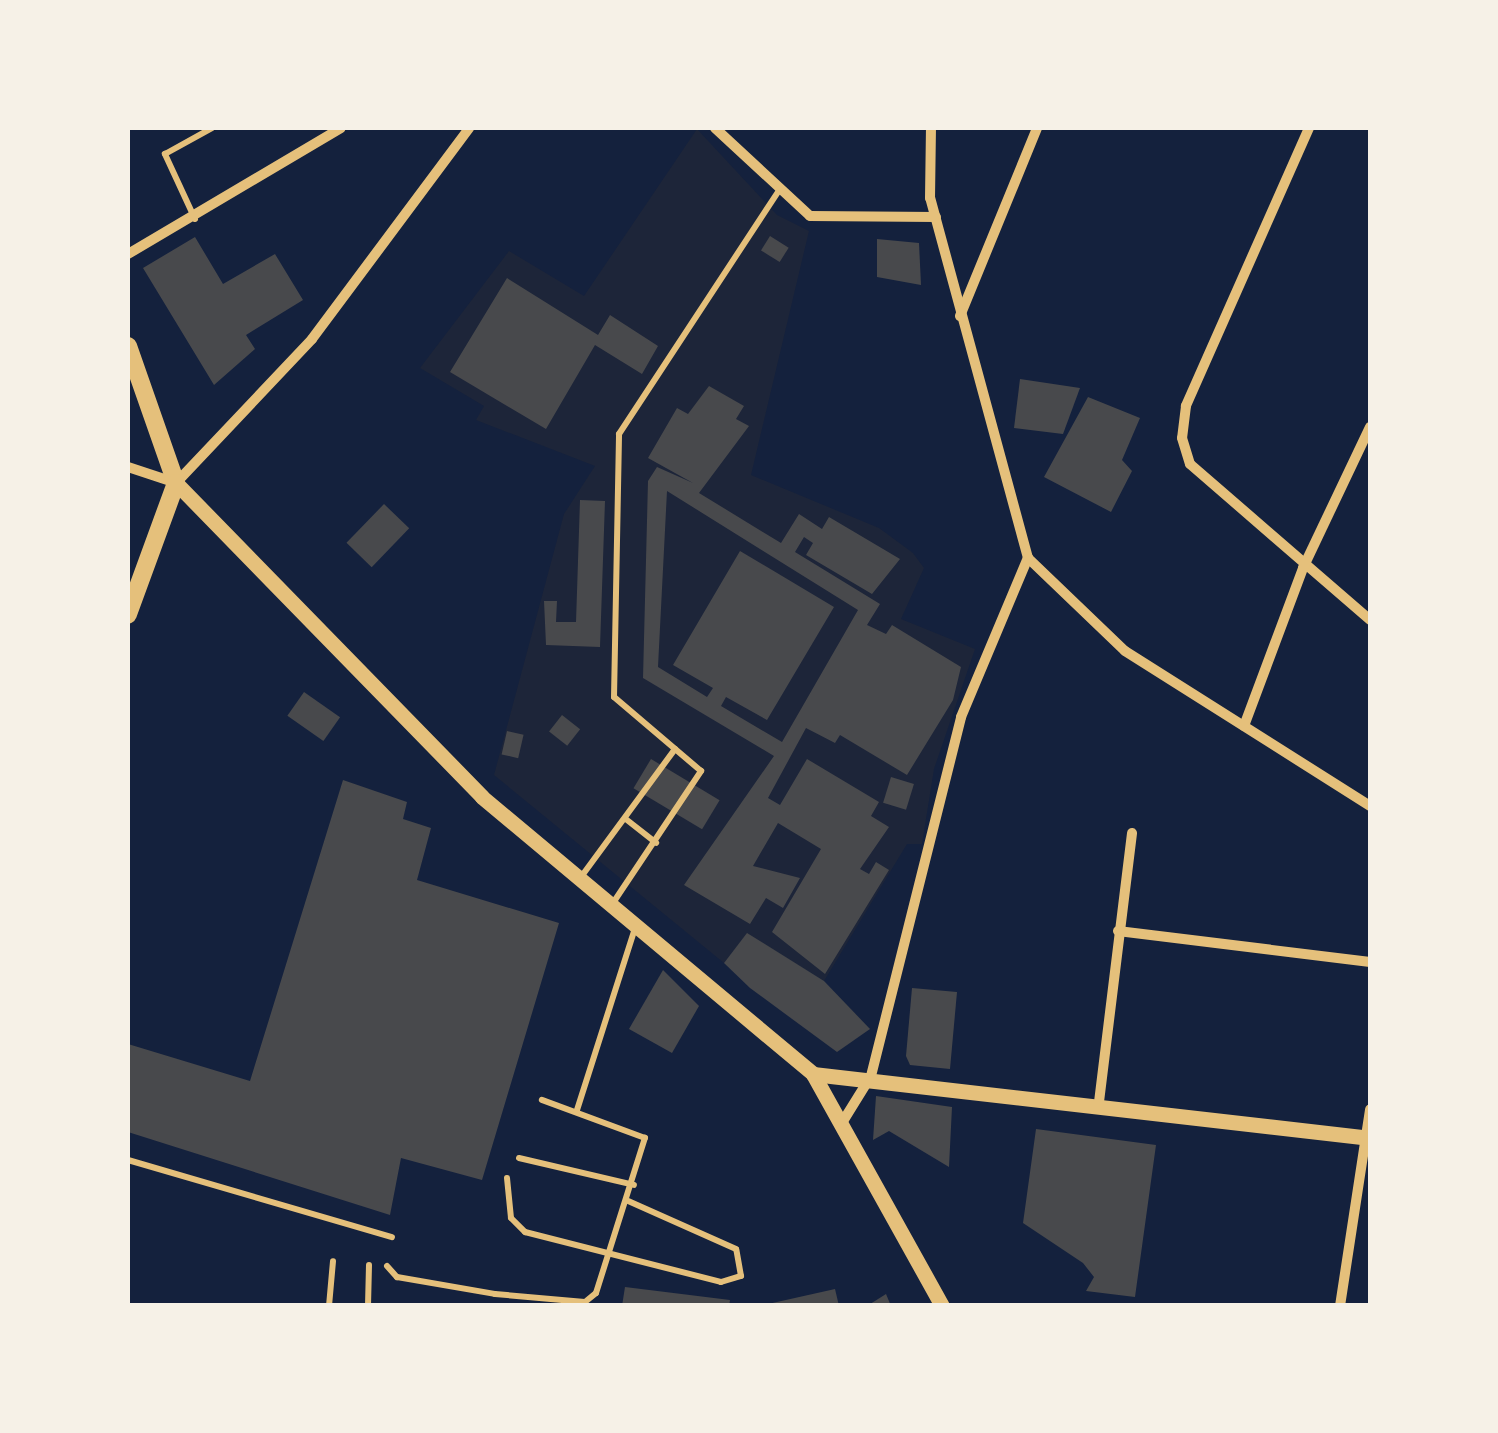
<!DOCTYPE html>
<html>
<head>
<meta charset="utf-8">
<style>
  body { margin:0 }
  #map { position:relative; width:1498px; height:1433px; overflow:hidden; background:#14213d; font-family:"Titillium Web",sans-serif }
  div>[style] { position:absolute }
  .green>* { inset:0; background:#1d2539 }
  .building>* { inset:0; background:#48494c; transform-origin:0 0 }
  .service>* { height:6px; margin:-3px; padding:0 3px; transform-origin:3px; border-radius:3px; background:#e5c07b }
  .minor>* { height:10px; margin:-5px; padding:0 5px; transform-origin:5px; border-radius:5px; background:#e5c07b }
  .tertiary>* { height:15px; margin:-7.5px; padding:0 7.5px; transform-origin:7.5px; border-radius:7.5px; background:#e5c07b }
  .secondary>* { height:18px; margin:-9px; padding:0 9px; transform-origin:9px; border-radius:9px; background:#e5c07b }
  span { translate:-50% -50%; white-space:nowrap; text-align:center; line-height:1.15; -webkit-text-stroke:9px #f6f1e7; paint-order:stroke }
  .frame { position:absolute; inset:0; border:130px solid #f6f1e7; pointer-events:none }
</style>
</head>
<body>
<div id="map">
  <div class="green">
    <i style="clip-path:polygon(697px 129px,777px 215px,809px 231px,751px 475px,879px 528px,913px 553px,924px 568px,901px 619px,975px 649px,934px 769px,922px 844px,907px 844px,824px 981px,747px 934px,724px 963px,494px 775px,564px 514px,595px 466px,476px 420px,484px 406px,420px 368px,509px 251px,584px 296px)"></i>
  </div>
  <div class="building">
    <i style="left:770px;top:236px;width:22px;height:17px;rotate:32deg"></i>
    <i style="clip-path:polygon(195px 237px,223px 284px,275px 254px,303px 300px,246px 335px,255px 349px,214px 385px,143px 268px)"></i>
    <i style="clip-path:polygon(877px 239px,919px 243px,921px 285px,877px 277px)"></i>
    <i style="clip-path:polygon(507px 278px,598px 335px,610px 315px,658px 346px,642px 374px,595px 345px,546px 429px,450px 372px)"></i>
    <i style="clip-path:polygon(1020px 379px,1080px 388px,1063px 434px,1014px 428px)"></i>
    <i style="clip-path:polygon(evenodd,709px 386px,744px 406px,736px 419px,749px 426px,699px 493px,781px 543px,799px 514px,822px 529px,829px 517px,900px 559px,872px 594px,806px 555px,813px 543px,804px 537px,795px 552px,880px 604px,867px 625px,886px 634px,892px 625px,961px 667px,953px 700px,907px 775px,840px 735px,835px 743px,806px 728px,768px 798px,780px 805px,807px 759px,879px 802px,871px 816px,889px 827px,860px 869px,869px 874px,876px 862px,889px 870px,825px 974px,772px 932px,821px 849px,778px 823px,753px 866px,800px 878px,783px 908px,766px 898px,750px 924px,684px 885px,774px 756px,643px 678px,648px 481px,657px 467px,693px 483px,648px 458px,677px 408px,688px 414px,709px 386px,667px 491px,858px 610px,782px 742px,721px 706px,726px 697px,767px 720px,834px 607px,740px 551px,673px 665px,713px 688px,707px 697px,658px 667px,667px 491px)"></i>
    <i style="clip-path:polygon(1088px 397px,1140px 418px,1122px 460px,1132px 471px,1111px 512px,1044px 477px)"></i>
    <i style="clip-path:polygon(580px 500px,605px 501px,600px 647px,546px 645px,544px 601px,557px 601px,556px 622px,576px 622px)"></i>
    <i style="left:384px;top:504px;width:35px;height:54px;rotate:44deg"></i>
    <i style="left:304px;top:692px;width:44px;height:29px;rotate:35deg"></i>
    <i style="left:562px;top:715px;width:23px;height:21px;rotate:38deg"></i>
    <i style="left:507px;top:731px;width:17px;height:24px;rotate:13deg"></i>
    <i style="left:651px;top:759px;width:80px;height:34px;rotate:31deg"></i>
    <i style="left:891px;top:777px;width:24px;height:27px;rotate:17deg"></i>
    <i style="clip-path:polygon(343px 780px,407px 802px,403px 819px,431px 828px,417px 880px,559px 923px,482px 1180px,401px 1158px,390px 1215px,128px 1132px,128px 1044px,250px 1081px)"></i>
    <i style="clip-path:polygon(747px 933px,824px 981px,870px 1029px,837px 1052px,750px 988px,724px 963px)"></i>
    <i style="clip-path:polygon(663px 970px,699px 1006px,672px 1053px,629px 1029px)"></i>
    <i style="clip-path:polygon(912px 988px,957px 992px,950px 1069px,910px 1065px,906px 1056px)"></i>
    <i style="clip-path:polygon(876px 1096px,952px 1107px,949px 1167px,889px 1131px,873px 1140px)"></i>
    <i style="clip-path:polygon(1036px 1129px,1156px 1145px,1135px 1297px,1086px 1291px,1094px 1277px,1083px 1263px,1023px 1223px)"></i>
    <i style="clip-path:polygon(625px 1287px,730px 1300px,729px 1306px,622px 1306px)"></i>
    <i style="clip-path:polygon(835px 1289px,839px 1306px,769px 1306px,768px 1304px)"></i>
    <i style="clip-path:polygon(886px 1294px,891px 1306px,867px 1306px)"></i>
  </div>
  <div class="service">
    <i style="left:195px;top:219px;width:72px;rotate:-114.8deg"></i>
    <i style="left:165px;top:154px;width:54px;rotate:-29deg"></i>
    <i style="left:627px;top:820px;width:37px;rotate:38deg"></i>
    <i style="left:581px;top:877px;width:159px;rotate:-53.7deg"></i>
    <i style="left:613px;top:903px;width:159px;rotate:-56.3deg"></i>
    <i style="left:701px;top:771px;width:114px;rotate:-139.6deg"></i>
    <i style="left:614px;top:697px;width:263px;rotate:-88.9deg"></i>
    <i style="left:619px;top:434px;width:290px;rotate:-56.7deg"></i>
    <i style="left:577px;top:1110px;width:194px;rotate:-72.3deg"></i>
    <i style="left:519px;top:1158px;width:118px;rotate:13.2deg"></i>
    <i style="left:128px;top:1160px;width:275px;rotate:16.3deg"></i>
    <i style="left:507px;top:1178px;width:40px;rotate:84.3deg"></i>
    <i style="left:511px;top:1218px;width:20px;rotate:45deg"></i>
    <i style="left:525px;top:1232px;width:202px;rotate:14.3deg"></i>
    <i style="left:721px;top:1282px;width:21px;rotate:-17deg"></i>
    <i style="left:741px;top:1276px;width:27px;rotate:-100deg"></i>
    <i style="left:736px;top:1249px;width:118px;rotate:-156deg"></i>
    <i style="left:387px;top:1266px;width:15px;rotate:48deg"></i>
    <i style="left:397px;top:1277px;width:99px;rotate:9.8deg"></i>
    <i style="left:495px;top:1294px;width:90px;rotate:5.1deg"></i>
    <i style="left:585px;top:1302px;width:14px;rotate:-39deg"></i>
    <i style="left:596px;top:1293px;width:163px;rotate:-72.5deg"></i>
    <i style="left:645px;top:1138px;width:110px;rotate:-159.7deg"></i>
    <i style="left:329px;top:1306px;width:45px;rotate:-84.9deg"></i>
    <i style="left:368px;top:1306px;width:41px;rotate:-88.6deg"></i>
  </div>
  <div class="minor">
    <i style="left:715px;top:128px;width:129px;rotate:42.8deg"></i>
    <i style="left:810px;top:216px;width:126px;rotate:0.5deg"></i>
    <i style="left:1309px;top:128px;width:304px;rotate:113.9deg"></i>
    <i style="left:1186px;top:406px;width:32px;rotate:97deg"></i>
    <i style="left:1182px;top:438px;width:27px;rotate:73deg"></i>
    <i style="left:1190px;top:464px;width:238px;rotate:40.9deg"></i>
    <i style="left:128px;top:254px;width:247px;rotate:-30.6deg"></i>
    <i style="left:960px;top:316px;width:203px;rotate:-67.7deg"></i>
    <i style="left:128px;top:467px;width:51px;rotate:18.4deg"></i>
    <i style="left:176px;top:483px;width:198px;rotate:-46.6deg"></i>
    <i style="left:312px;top:339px;width:263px;rotate:-53.3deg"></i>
    <i style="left:1028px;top:558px;width:134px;rotate:43.8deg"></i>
    <i style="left:1125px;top:651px;width:290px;rotate:32.3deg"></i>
    <i style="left:1244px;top:726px;width:169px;rotate:-69.5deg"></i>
    <i style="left:1303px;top:568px;width:156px;rotate:-64.6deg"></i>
    <i style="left:1118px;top:931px;width:254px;rotate:7deg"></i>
    <i style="left:1099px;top:1102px;width:271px;rotate:-83deg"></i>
    <i style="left:840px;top:1126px;width:59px;rotate:-58.2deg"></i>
    <i style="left:871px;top:1076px;width:370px;rotate:-75.9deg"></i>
    <i style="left:961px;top:717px;width:173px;rotate:-67.2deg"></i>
    <i style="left:1028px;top:558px;width:373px;rotate:-105.2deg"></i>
    <i style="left:930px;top:198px;width:70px;rotate:-89.2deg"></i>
    <i style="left:1340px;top:1306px;width:199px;rotate:-81.3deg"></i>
  </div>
  <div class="tertiary">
    <i style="left:176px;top:483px;width:438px;rotate:45.7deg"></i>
    <i style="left:482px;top:797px;width:432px;rotate:39.9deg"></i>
    <i style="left:813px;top:1074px;width:265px;rotate:60.9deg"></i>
    <i style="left:813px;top:1074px;width:561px;rotate:6.55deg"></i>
  </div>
  <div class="secondary">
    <i style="left:128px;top:346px;width:145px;rotate:70.7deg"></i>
    <i style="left:176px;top:483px;width:140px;rotate:110.1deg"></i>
  </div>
  <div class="frame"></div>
</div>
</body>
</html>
